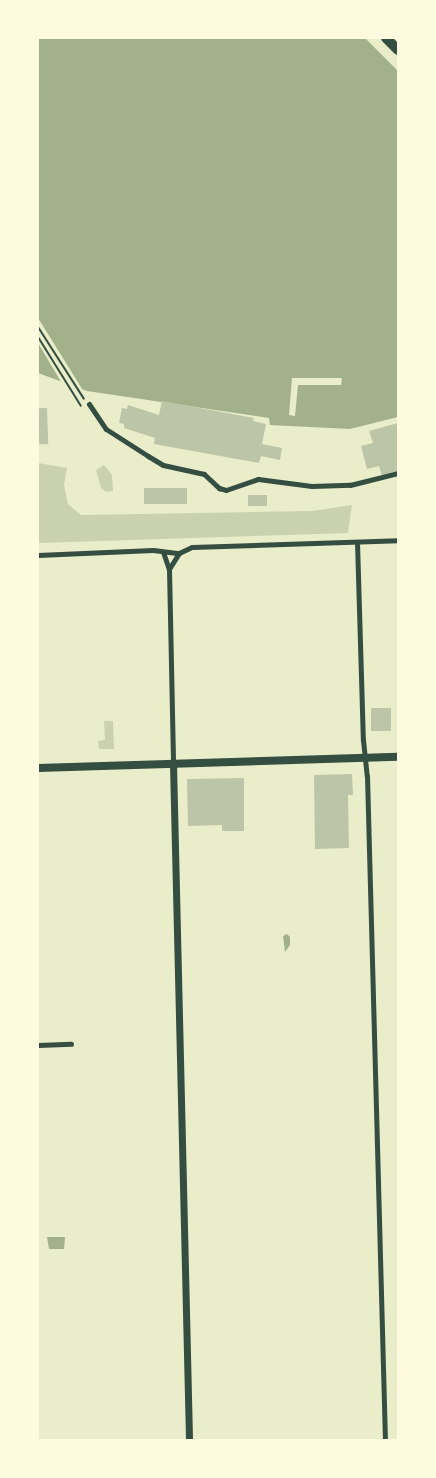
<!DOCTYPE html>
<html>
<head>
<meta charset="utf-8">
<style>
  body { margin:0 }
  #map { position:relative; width:436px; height:1478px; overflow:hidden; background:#e9edc9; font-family:Raleway,sans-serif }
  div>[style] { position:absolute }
  .green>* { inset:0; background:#cad2ad }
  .water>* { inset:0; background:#a3b18a }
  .pier>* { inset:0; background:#e9edc9 }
  .building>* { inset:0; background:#bcc5a7; transform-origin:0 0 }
  .path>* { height:2px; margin:-1px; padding:0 1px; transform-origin:1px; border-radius:1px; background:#344e41 }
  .minor>* { height:5px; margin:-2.5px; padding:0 2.5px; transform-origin:2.5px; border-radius:2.5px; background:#344e41 }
  .tertiary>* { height:7px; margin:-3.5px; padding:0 3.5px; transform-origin:3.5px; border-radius:3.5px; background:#344e41 }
  .secondary>* { height:8px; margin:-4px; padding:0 4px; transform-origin:4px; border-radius:4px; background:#344e41 }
  .trunk>* { height:10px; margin:-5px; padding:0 5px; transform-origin:5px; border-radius:5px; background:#344e41 }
  span { translate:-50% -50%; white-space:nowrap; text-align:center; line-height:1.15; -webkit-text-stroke:5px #fefae0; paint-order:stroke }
  .frame { position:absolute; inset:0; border:39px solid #fefae0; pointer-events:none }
</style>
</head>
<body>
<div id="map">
  <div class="green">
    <i style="clip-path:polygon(38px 463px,67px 468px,64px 485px,68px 504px,81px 515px,312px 511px,352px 505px,348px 533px,38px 543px)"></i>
    <i style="clip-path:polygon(104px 465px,112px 475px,113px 491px,106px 492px,101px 488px,96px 470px)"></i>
    <i style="clip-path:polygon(104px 721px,113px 721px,114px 749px,99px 749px,98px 741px,105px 740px)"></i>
  </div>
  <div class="water">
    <i style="clip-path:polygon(38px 38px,398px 38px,398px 417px,350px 429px,270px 425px,269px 418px,87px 391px,38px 373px)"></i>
    <i style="clip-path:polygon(287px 934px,290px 937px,290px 945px,285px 952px,283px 936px)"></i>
    <i style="clip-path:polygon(47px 1237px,65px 1237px,64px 1249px,49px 1249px)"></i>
  </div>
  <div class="pier">
    <i style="clip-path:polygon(365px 38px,398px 38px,398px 71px)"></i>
    <i style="clip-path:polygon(38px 318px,84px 392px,63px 385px,38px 343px)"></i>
    <i style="clip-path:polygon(292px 378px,342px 378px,341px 385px,298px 385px,295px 416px,289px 415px)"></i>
  </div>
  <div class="building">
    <i style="clip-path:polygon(162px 401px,254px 418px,253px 421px,266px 424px,262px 444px,282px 448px,280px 460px,261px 456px,259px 463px,154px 444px,155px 438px,124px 428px,124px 424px,119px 423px,122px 408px,127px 409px,128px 405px,159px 415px)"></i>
    <i style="left:47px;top:408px;width:36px;height:9px;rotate:88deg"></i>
    <i style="clip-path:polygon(398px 423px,398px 472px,382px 476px,379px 466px,367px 469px,361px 446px,373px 443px,369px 431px)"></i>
    <i style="left:144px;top:488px;width:43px;height:16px"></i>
    <i style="left:248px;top:495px;width:19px;height:11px"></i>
    <i style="left:391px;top:708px;width:23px;height:20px;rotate:90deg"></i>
    <i style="clip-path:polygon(352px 774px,353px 795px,348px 795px,349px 848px,315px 849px,314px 775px)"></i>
    <i style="clip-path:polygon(244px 778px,244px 831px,222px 831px,222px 825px,188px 826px,187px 779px)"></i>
  </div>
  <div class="path">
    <i style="left:38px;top:327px;width:85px;rotate:57.4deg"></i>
    <i style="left:38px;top:337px;width:81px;rotate:58.1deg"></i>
  </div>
  <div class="minor">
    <i style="left:89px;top:404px;width:30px;rotate:56deg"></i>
    <i style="left:106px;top:429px;width:50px;rotate:32.7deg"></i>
    <i style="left:148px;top:456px;width:17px;rotate:31deg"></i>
    <i style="left:163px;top:465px;width:42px;rotate:12.4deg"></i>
    <i style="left:204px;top:474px;width:21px;rotate:43deg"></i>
    <i style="left:219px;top:488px;width:7px;rotate:16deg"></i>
    <i style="left:226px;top:490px;width:34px;rotate:-19deg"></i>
    <i style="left:258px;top:479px;width:54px;rotate:7.4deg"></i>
    <i style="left:312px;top:486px;width:38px;rotate:-2deg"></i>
    <i style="left:350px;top:485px;width:49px;rotate:-14deg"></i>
    <i style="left:357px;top:542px;width:198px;rotate:88.3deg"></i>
    <i style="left:363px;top:740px;width:36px;rotate:84deg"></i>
    <i style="left:367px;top:776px;width:664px;rotate:88.45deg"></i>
    <i style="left:163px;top:552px;width:18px;rotate:71deg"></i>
    <i style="left:169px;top:569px;width:195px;rotate:88.8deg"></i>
    <i style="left:38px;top:555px;width:115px;rotate:-2.5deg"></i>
    <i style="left:153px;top:550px;width:26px;rotate:7deg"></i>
    <i style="left:179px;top:553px;width:14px;rotate:-25deg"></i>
    <i style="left:192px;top:547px;width:206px;rotate:-1.9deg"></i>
    <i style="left:169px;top:569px;width:19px;rotate:-58deg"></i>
    <i style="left:38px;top:1045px;width:33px;rotate:-2deg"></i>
  </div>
  <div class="tertiary">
    <i style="left:173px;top:764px;width:676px;rotate:88.64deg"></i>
  </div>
  <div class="secondary">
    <i style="left:38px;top:768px;width:360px;rotate:-1.8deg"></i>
  </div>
  <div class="trunk">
    <i style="left:386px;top:38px;width:17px;rotate:45deg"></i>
  </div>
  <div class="frame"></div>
</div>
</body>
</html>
